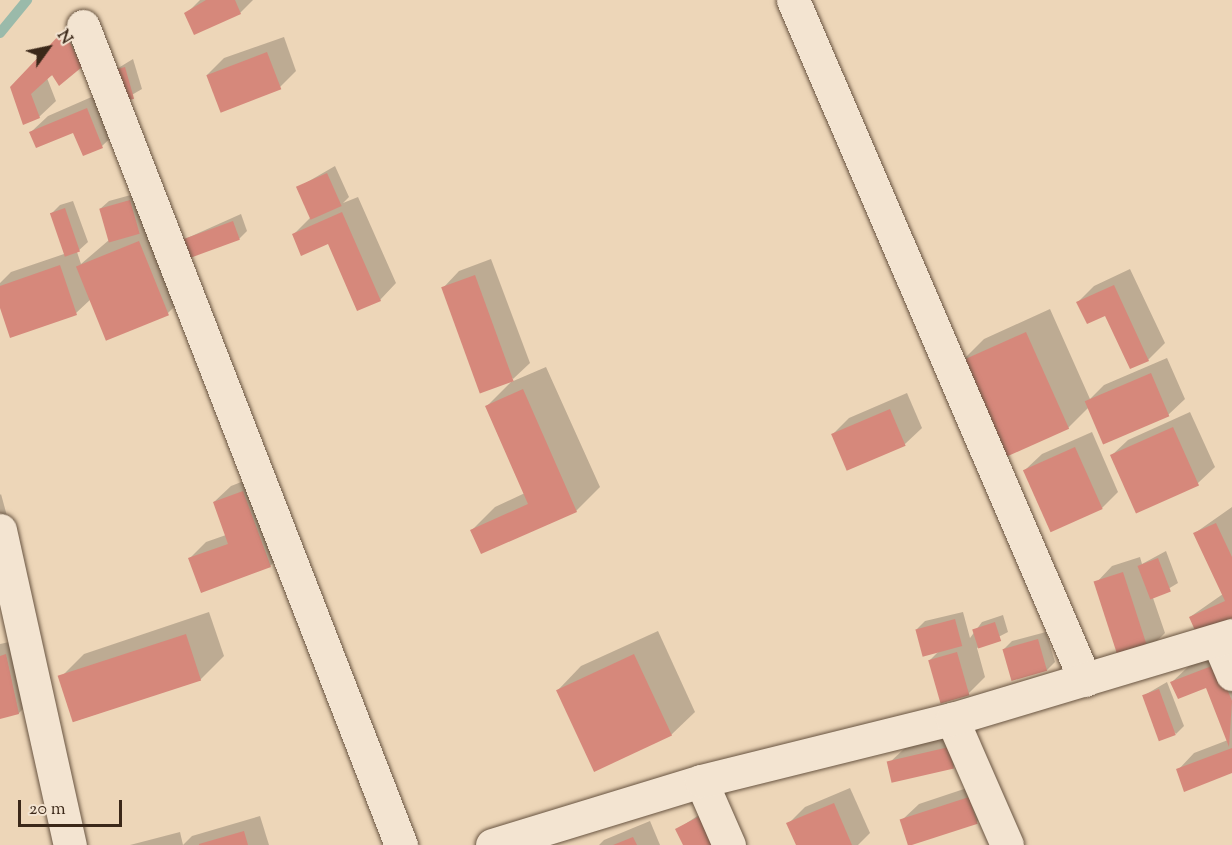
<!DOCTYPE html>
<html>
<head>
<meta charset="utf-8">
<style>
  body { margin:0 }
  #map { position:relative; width:1232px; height:845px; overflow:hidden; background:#edd6b8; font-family:"Sorts Mill Goudy",serif }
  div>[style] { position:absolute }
  .shadow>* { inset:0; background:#0003 }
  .stream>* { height:10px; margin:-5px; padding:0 5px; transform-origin:5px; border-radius:5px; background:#9abaaa }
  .building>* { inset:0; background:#d6887b; transform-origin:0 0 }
  .roads { filter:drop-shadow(0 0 2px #685441) drop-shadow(0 0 2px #685441) }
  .minor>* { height:33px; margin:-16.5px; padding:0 16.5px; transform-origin:16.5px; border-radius:16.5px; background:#f3e4d1 }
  span { translate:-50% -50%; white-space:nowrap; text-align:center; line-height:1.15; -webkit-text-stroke:6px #f3e4d1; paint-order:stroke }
  .north { position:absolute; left:18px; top:18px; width:60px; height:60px; -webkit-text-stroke:4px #f3e4d1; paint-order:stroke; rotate:57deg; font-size:16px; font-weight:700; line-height:24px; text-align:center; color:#3b2819 }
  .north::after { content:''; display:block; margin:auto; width:21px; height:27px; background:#3b2819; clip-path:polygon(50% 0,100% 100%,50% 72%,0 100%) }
  .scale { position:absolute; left:18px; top:800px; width:104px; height:27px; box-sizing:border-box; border:3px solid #3b2819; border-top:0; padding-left:8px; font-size:18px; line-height:21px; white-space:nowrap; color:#3b2819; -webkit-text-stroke:4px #f3e4d1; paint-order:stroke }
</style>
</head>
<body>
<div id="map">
  <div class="shadow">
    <i style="clip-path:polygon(200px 0,253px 0,240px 13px,186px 14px)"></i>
    <i style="clip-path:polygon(81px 15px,98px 50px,47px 78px,56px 101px,39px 117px,12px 87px)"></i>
    <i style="clip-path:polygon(284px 37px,296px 71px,280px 87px,207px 75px,224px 58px)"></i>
    <i style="clip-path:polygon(133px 59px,142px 89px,123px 100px,115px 70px)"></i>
    <i style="clip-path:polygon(103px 92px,119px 130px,102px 146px,83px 154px,74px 131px,31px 132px,48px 116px)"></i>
    <i style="clip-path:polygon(335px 166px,349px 197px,343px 203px,358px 197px,396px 283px,380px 300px,328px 242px,294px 234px,311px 217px,297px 188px)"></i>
    <i style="clip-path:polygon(138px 193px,191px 290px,168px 313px,91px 299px,76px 313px,0 303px,0 283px,11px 272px,67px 253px,52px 213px,60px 205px,73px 201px,88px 242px,77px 252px,81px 264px,109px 240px,100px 209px,109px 201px)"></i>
    <i style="clip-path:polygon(241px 214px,247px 231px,239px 239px,185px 239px)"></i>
    <i style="clip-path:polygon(491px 259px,530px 363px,513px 379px,443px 288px,459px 271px)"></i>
    <i style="clip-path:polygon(1130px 269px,1165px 343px,1148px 360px,1106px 314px,1078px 302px,1094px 286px)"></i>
    <i style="clip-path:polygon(1050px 309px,1090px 399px,1104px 385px,1167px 358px,1185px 399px,1168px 415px,1089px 407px,1068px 428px,961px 362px,984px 339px)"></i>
    <i style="clip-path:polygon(546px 367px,600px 487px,576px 511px,472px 530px,495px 507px,525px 493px,487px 406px,511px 382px)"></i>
    <i style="clip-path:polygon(907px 393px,922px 428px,905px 444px,833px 434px,849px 418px)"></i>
    <i style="clip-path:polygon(1190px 412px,1215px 467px,1198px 483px,1136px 511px,1111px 456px,1128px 440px)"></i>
    <i style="clip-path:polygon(1092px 432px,1118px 492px,1102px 508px,1025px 470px,1042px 454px)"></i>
    <i style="clip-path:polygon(259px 475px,287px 550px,270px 566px,189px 559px,206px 542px,226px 535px,214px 502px,231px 486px)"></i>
    <i style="clip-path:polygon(1px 494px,22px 571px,0 593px,0 495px)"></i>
    <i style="clip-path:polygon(1232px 507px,1232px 620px,1190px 617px,1223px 594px,1195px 533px)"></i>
    <i style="clip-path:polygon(1166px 551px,1178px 583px,1153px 598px,1165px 633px,1149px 649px,1096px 583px,1112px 566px,1140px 557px,1142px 564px)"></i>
    <i style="clip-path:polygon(209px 612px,224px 656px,201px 679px,75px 721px,60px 678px,84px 654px)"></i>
    <i style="clip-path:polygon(963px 612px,970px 638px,982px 622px,1003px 615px,1008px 632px,977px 648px,985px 677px,968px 694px,929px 661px,940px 650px,917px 629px,925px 621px)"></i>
    <i style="clip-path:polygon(658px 631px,695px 712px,671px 735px,558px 690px,581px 666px)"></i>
    <i style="clip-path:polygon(1046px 632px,1055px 662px,1047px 670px,1004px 649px,1012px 641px)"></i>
    <i style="clip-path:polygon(23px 639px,35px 697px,19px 713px,0 717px,0 644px)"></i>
    <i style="clip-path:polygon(1232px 649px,1232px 772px,1178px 770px,1194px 753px,1228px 740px,1207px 686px,1172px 682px,1189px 666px)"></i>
    <i style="clip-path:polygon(1167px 682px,1184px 726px,1176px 734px,1143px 696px)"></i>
    <i style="clip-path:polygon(965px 732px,970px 751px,953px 767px,888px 764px,905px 748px)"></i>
    <i style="clip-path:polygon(985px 782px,993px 806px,977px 822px,902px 820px,919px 804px)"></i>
    <i style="clip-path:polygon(850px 788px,870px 833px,858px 845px,797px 845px,788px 824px,805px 807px)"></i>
    <i style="clip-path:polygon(708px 809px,684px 845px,676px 830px)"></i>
    <i style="clip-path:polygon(260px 816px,269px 845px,183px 845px,192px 836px)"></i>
    <i style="clip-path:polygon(650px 821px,660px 845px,599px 845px,604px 840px)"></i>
    <i style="clip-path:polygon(180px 832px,183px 845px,130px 845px)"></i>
  </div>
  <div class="stream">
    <i style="left:0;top:33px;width:43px;rotate:-50.7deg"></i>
  </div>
  <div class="building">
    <i style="clip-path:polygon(206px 0,235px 0,241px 14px,194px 35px,184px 13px)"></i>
    <i style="clip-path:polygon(64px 30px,82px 67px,59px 86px,52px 75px,31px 94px,40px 118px,23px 125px,10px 87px)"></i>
    <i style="left:267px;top:52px;width:40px;height:65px;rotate:69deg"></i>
    <i style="left:125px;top:67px;width:33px;height:12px;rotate:74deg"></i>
    <i style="clip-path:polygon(87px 108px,103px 148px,83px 156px,73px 133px,36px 148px,29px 132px)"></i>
    <i style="left:327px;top:173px;width:36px;height:34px;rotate:66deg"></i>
    <i style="left:130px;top:200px;width:35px;height:32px;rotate:74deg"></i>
    <i style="left:65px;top:208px;width:46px;height:16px;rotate:71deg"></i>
    <i style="clip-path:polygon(342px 212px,381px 301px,357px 311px,328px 244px,301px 256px,292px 234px)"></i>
    <i style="left:233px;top:221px;width:20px;height:53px;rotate:70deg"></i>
    <i style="left:139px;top:241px;width:80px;height:68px;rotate:68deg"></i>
    <i style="clip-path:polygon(60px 265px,77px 315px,10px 338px,0 308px,0 286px)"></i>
    <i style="left:475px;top:275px;width:113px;height:36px;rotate:70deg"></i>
    <i style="clip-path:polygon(1114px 285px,1149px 361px,1130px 369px,1105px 316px,1087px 324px,1076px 302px)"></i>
    <i style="left:1026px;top:332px;width:106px;height:73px;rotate:66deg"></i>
    <i style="left:1151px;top:373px;width:47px;height:72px;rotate:67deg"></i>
    <i style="clip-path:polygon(523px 389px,577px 512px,481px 554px,470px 530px,528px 504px,485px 406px)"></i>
    <i style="left:890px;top:409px;width:40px;height:64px;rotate:67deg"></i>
    <i style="left:1173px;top:427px;width:64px;height:69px;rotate:66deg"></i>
    <i style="left:1075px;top:447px;width:68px;height:57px;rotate:66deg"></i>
    <i style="clip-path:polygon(243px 491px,271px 567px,201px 593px,188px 558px,228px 544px,213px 502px)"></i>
    <i style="clip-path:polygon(1216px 523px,1232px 557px,1232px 621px,1198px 637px,1189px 617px,1225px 601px,1193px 533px)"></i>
    <i style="left:1158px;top:558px;width:36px;height:22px;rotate:69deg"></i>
    <i style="left:1123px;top:572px;width:83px;height:31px;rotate:72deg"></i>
    <i style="left:955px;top:619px;width:28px;height:41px;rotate:75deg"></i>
    <i style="left:995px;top:622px;width:20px;height:24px;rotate:72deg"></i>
    <i style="left:186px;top:634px;width:49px;height:135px;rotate:72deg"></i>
    <i style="left:1038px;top:639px;width:33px;height:37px;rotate:74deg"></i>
    <i style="left:957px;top:652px;width:45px;height:30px;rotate:74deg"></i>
    <i style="clip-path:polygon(6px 654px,19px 714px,0 719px,0 656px)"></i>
    <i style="left:634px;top:654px;width:90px;height:86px;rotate:65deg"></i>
    <i style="clip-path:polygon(1217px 664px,1232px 701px,1229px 747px,1206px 688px,1178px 699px,1170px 682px)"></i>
    <i style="left:1159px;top:689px;width:49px;height:18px;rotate:70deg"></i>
    <i style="left:949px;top:747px;width:22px;height:64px;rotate:77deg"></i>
    <i style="clip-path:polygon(1232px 748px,1232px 773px,1184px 792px,1176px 769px)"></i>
    <i style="left:969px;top:797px;width:28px;height:73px;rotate:72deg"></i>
    <i style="clip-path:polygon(834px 803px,852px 845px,796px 845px,786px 823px)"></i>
    <i style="clip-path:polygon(700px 816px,714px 845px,683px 845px,675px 829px)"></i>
    <i style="clip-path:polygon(244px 831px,248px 845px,199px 845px,199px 844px)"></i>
    <i style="clip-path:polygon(633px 837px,637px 845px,613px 845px)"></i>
  </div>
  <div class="roads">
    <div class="minor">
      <i style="left:793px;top:0;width:740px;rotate:66.76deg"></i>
      <i style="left:83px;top:26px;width:879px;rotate:68.78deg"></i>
      <i style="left:0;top:530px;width:323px;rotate:77.5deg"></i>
      <i style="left:1218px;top:641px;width:36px;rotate:67deg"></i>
      <i style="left:952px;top:719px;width:137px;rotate:66.4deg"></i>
      <i style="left:701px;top:781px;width:70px;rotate:66.4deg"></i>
      <i style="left:492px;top:845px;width:219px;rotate:-17deg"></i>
      <i style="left:701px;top:781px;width:259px;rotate:-13.9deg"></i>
      <i style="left:952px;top:719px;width:292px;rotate:-16.7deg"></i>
    </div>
  </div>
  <div class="north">N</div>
  <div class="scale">20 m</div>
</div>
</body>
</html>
